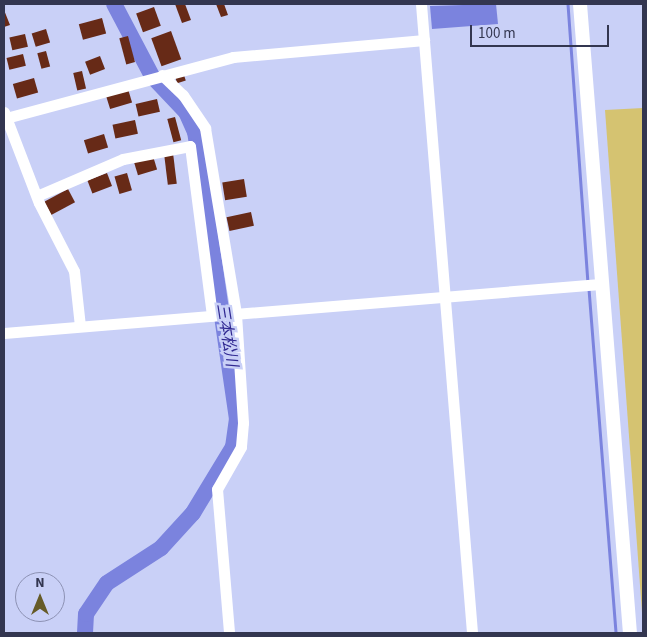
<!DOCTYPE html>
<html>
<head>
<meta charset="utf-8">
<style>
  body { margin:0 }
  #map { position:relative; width:647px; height:637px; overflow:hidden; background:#c9d0f7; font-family:"Source Sans 3","Noto Sans JP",sans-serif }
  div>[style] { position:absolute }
  .green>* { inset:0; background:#d5c371 }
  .water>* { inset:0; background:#7b83de }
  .stream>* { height:2.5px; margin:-1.25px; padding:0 1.25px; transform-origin:1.25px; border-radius:1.25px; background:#7b83de }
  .river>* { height:16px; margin:-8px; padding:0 8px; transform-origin:8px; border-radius:8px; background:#7b83de }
  .building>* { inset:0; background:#672a17; transform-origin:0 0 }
  .minor>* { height:11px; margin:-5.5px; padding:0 5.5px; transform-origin:5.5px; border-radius:5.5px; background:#fff }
  .tertiary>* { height:14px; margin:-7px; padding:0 7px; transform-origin:7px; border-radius:7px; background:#fff }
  span { translate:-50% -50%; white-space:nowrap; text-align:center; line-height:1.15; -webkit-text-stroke:5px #c9d0f7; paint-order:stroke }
  .water-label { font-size:16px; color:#302891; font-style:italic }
  .frame { position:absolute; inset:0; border:5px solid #333650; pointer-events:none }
  .north { position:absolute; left:15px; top:572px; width:50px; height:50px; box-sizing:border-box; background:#c9d0f7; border:1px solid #8d92b4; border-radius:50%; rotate:0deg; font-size:14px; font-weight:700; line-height:20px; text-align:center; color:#333650 }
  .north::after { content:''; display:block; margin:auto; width:18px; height:22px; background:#665b28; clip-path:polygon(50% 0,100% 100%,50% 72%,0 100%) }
  .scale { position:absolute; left:470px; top:25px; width:139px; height:22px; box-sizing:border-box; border:2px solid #333650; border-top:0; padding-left:6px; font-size:15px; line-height:18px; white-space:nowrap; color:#333650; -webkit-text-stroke:4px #c9d0f7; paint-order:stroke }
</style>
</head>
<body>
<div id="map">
  <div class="green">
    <i style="clip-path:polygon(643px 108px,643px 626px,605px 110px)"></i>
  </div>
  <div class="water">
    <i style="clip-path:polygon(496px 4px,498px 24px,432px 29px,430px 6px)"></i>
  </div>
  <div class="stream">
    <i style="left:568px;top:4px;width:279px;rotate:85.9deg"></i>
    <i style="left:589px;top:289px;width:345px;rotate:85.5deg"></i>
  </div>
  <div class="river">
    <i style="left:85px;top:633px;width:19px;rotate:-87deg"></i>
    <i style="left:86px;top:614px;width:37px;rotate:-56deg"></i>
    <i style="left:107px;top:583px;width:64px;rotate:-32.9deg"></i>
    <i style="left:161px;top:548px;width:47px;rotate:-47.6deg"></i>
    <i style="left:193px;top:513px;width:77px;rotate:-58.8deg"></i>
    <i style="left:233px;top:447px;width:28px;rotate:-82deg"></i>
    <i style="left:237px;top:419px;width:290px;rotate:-98.3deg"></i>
    <i style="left:195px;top:132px;width:22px;rotate:-114deg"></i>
    <i style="left:186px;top:112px;width:50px;rotate:-133.4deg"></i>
    <i style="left:152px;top:76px;width:81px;rotate:-117.8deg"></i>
  </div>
  <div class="building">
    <i style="clip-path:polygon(175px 4px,185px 4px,191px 20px,182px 23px)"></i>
    <i style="clip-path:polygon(216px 4px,224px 4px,228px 15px,221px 17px)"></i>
    <i style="left:154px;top:7px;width:20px;height:19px;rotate:70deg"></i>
    <i style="clip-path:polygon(4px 10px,10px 25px,4px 27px)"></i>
    <i style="left:102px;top:18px;width:16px;height:24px;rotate:75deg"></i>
    <i style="left:46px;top:29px;width:14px;height:15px;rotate:73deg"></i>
    <i style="left:171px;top:31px;width:30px;height:21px;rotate:70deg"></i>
    <i style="left:25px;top:34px;width:13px;height:16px;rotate:77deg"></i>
    <i style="left:128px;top:36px;width:27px;height:9px;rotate:75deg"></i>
    <i style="left:46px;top:51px;width:16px;height:9px;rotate:75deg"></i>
    <i style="left:23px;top:54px;width:12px;height:17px;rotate:76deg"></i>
    <i style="left:100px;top:56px;width:14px;height:16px;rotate:69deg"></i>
    <i style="left:82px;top:71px;width:18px;height:9px;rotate:77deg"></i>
    <i style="left:183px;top:72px;width:9px;height:9px;rotate:72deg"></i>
    <i style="left:34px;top:78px;width:15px;height:22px;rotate:74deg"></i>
    <i style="left:128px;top:89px;width:14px;height:23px;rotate:73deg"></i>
    <i style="left:157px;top:99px;width:13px;height:22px;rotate:77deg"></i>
    <i style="left:175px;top:117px;width:24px;height:8px;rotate:75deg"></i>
    <i style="left:135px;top:120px;width:14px;height:23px;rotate:78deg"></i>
    <i style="left:104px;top:134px;width:14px;height:21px;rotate:73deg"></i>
    <i style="left:173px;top:153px;width:31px;height:9px;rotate:83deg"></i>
    <i style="left:153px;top:156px;width:14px;height:20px;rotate:73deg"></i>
    <i style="left:107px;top:173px;width:14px;height:21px;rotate:69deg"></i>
    <i style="left:127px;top:173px;width:18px;height:13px;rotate:74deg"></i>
    <i style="left:244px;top:179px;width:18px;height:22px;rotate:81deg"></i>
    <i style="left:68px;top:189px;width:15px;height:27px;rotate:62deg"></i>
    <i style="left:251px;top:212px;width:14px;height:25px;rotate:78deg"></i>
  </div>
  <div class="minor">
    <i style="left:421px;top:4px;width:631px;rotate:85.36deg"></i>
    <i style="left:162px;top:75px;width:29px;rotate:44deg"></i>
    <i style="left:183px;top:95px;width:40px;rotate:56deg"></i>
    <i style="left:205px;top:128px;width:189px;rotate:80.5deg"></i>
    <i style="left:236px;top:314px;width:109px;rotate:86.3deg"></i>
    <i style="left:243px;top:423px;width:24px;rotate:95deg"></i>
    <i style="left:241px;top:447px;width:48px;rotate:119.7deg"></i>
    <i style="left:217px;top:489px;width:144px;rotate:85.2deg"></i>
    <i style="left:4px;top:112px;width:97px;rotate:69deg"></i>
    <i style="left:39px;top:203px;width:76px;rotate:62.8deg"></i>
    <i style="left:74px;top:271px;width:55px;rotate:83.8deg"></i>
    <i style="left:6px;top:118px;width:235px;rotate:-15deg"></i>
    <i style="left:233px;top:57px;width:192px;rotate:-5.1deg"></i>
    <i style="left:39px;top:195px;width:91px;rotate:-23.2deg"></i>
    <i style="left:123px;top:159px;width:68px;rotate:-11deg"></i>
    <i style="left:190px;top:146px;width:171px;rotate:82.6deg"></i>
    <i style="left:4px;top:333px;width:598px;rotate:-4.7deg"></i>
  </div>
  <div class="tertiary">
    <i style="left:580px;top:4px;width:631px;rotate:85.46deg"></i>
  </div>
  <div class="water-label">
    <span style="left:227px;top:335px;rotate:81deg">三本松川</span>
  </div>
  <div class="frame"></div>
  <div class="north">N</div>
  <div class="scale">100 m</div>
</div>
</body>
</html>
